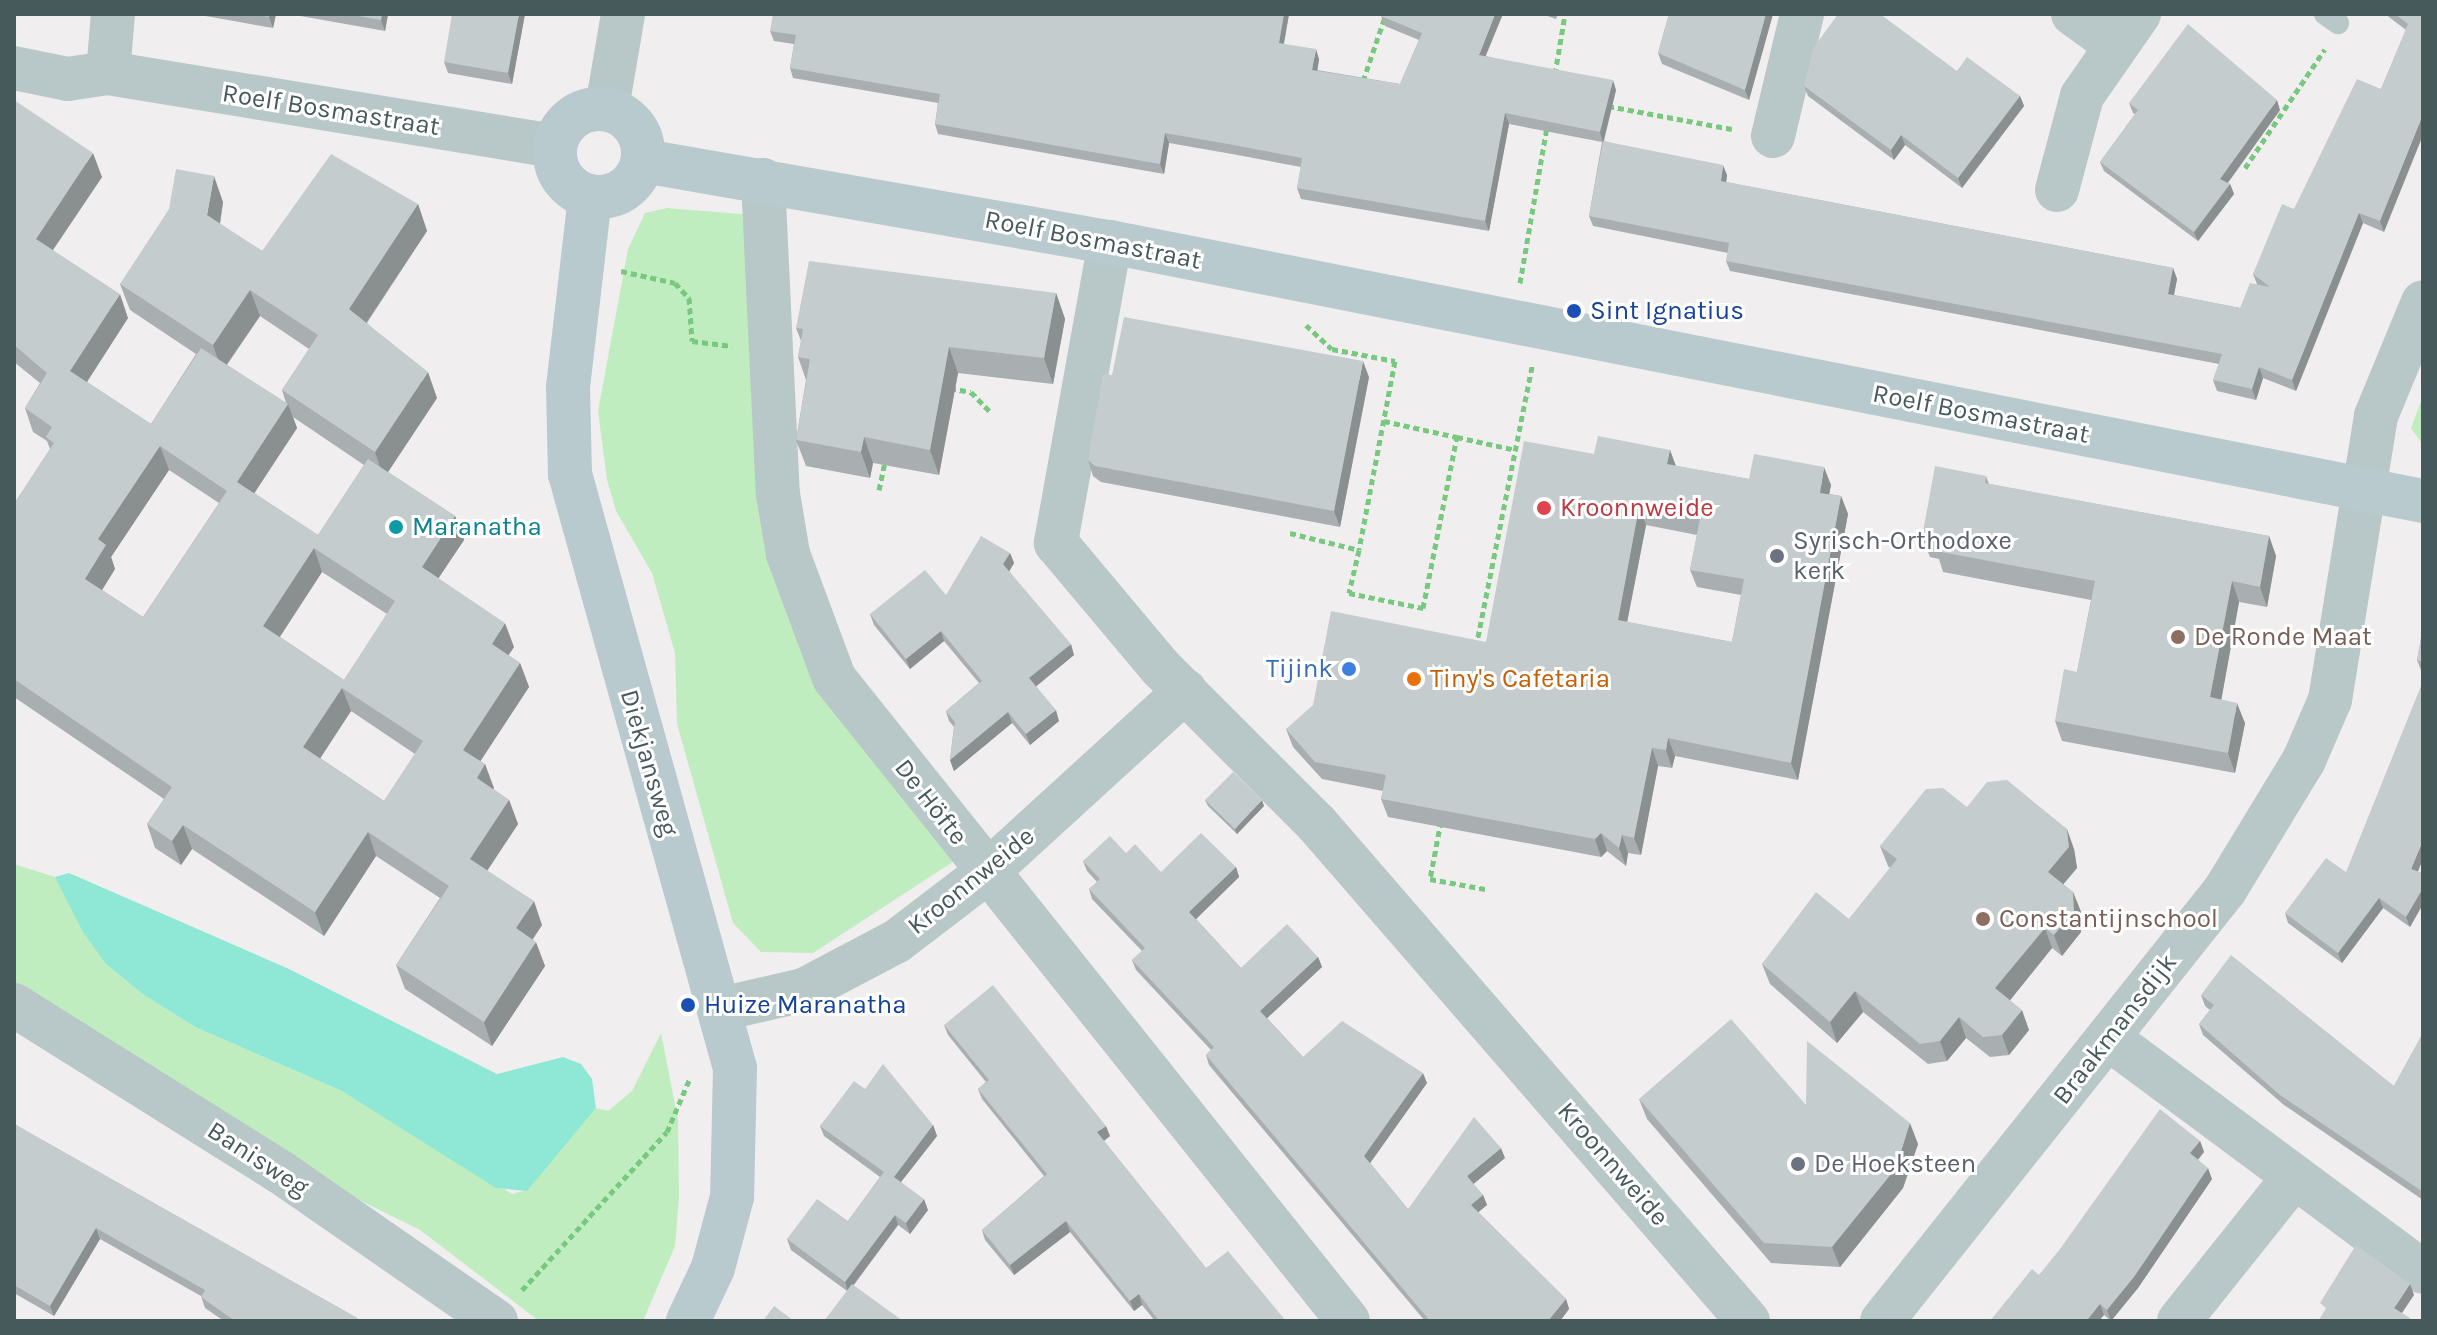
<!DOCTYPE html>
<meta charset="utf-8">
<style>
body{margin:0}
#map{position:relative;width:2437px;height:1335px;overflow:hidden;background:#f1eef0;font-family:Karla,sans-serif}
div>[style]{position:absolute}
[style*='--x']{left:calc(var(--x)*1px);top:calc(var(--y)*1px);width:calc(var(--w)*1px);rotate:calc(var(--a)*1deg)}
.green>*{inset:0;background:#c0edbf}
.water>*{inset:0;background:#8ee8d5}
.path>*{height:5px;margin-top:-2.5px;transform-origin:0;background:repeating-linear-gradient(90deg,#78c97f 0 6px,transparent 0 10px)}
.service>*{height:22px;margin:-11px;padding:0 11px;transform-origin:11px;border-radius:11px;background:#b8c7c8}
.minor>*{height:44px;margin:-22px;padding:0 22px;transform-origin:22px;border-radius:22px;background:#b8c7c8}
.tertiary>*{height:44px;margin:-22px;padding:0 22px;transform-origin:22px;border-radius:22px;background:#b8c7c8}
.secondary>*{height:44px;margin:-22px;padding:0 22px;transform-origin:22px;border-radius:22px;background:#b8cacd}
.secondary>.ring{margin:-22px;padding:0;box-sizing:content-box;background:none;border:44px solid #b8cacd;border-radius:50%}
.wall>*{inset:0;background:#a9afb1}
.shaded-wall>*{inset:0;background:#8a8f90}
.building>*{inset:0;background:#c5ccce}
.dots>*{width:22px;height:22px;translate:-50% -50%;box-sizing:border-box;border:4px solid #fff;border-radius:50%}
span{translate:-50% -50%;white-space:nowrap;text-align:center;line-height:1.15;-webkit-text-stroke:6px #fff;paint-order:stroke}
.street-label{font-size:26px;color:#475a5b}
.transit-label{font-size:26px;color:#164399}
.left{translate:0 -50%;text-align:left}
.health-label{font-size:26px;color:#be3a42}
.culture-label{font-size:26px;color:#0d838f}
.worship-label{font-size:26px;color:#5b616d}
.education-label{font-size:26px;color:#785e54}
.shop-label{font-size:26px;color:#366cbe}
.right{translate:-100% -50%;text-align:right}
.food-label{font-size:26px;color:#c56008}
.frame{position:absolute;inset:0;border:16px solid #475a5b;pointer-events:none}
</style>
<div id="map">
<div class="green">
<i style="clip-path:polygon(667px 208px,754px 215px,781px 563px,962px 856px,813px 953px,761px 952px,733px 923px,677px 724px,675px 653px,652px 573px,616px 511px,607px 480px,598px 411px,628px 249px,645px 213px)"></i>
<i style="clip-path:polygon(2423px 396px,2423px 445px,2411px 428px)"></i>
<i style="clip-path:polygon(14px 864px,55px 877px,106px 964px,144px 995px,195px 1027px,342px 1091px,512px 1194px,527px 1190px,596px 1108px,608px 1111px,632px 1091px,661px 1033px,678px 1120px,679px 1197px,675px 1246px,643px 1321px,539px 1321px,420px 1230px,333px 1187px,14px 985px)"></i>
</div>
<div class="water">
<i style="clip-path:polygon(69px 873px,289px 969px,497px 1074px,563px 1057px,581px 1064px,592px 1079px,596px 1108px,527px 1191px,496px 1188px,342px 1091px,195px 1027px,144px 995px,106px 964px,83px 932px,55px 877px)"></i>
</div>
<div class="path">
<i style="--x:1555;--y:74;--w:61;--a:-80.5"></i>
<i style="--x:1363;--y:81;--w:71;--a:-71.1"></i>
<i style="--x:1608;--y:106;--w:126;--a:10.5"></i>
<i style="--x:2245;--y:168;--w:143;--a:-56.1"></i>
<i style="--x:621;--y:271;--w:55;--a:12.5"></i>
<i style="--x:675;--y:283;--w:21;--a:47"></i>
<i style="--x:689;--y:298;--w:43;--a:86"></i>
<i style="--x:692;--y:341;--w:40;--a:7.1"></i>
<i style="--x:1520;--y:283;--w:158;--a:-80.2"></i>
<i style="--x:1306;--y:325;--w:35;--a:43"></i>
<i style="--x:1332;--y:349;--w:64;--a:10.8"></i>
<i style="--x:1395;--y:361;--w:192;--a:100.8"></i>
<i style="--x:950;--y:388;--w:21;--a:11"></i>
<i style="--x:971;--y:392;--w:29;--a:46"></i>
<i style="--x:1384;--y:421;--w:75;--a:12.4"></i>
<i style="--x:879;--y:490;--w:29;--a:-78"></i>
<i style="--x:1290;--y:533;--w:71;--a:13.8"></i>
<i style="--x:1359;--y:550;--w:44;--a:103.1"></i>
<i style="--x:1349;--y:593;--w:76;--a:11.5"></i>
<i style="--x:1423;--y:608;--w:174;--a:-78.8"></i>
<i style="--x:1457;--y:437;--w:60;--a:12.4"></i>
<i style="--x:1476;--y:647;--w:287;--a:-78.7"></i>
<i style="--x:1441;--y:821;--w:59;--a:100.7"></i>
<i style="--x:1430;--y:879;--w:56;--a:10.3"></i>
<i style="--x:522;--y:1290;--w:214;--a:-47.5"></i>
<i style="--x:667;--y:1132;--w:59;--a:-66.9"></i>
</div>
<div class="service">
<i style="--x:2325;--y:14;--w:16;--a:35"></i>
</div>
<div class="minor">
<i style="--x:2073;--y:14;--w:53;--a:35.8"></i>
<i style="--x:108;--y:73;--w:59;--a:-85.2"></i>
<i style="--x:1773;--y:136;--w:125;--a:-76.6"></i>
<i style="--x:763;--y:180;--w:314;--a:87.3"></i>
<i style="--x:778;--y:494;--w:61;--a:80.5"></i>
<i style="--x:788;--y:554;--w:132;--a:69.6"></i>
<i style="--x:834;--y:678;--w:823;--a:51.36"></i>
<i style="--x:2057;--y:190;--w:97;--a:-75.1"></i>
<i style="--x:2082;--y:96;--w:100;--a:-55.2"></i>
<i style="--x:1110;--y:242;--w:306;--a:100.2"></i>
<i style="--x:1056;--y:543;--w:163;--a:50"></i>
<i style="--x:1161;--y:668;--w:221;--a:45"></i>
<i style="--x:1317;--y:824;--w:658;--a:49.07"></i>
<i style="--x:14;--y:1005;--w:313;--a:32.1"></i>
<i style="--x:279;--y:1171;--w:264;--a:34.7"></i>
<i style="--x:721;--y:1009;--w:85;--a:-12.9"></i>
<i style="--x:804;--y:990;--w:105;--a:-27.8"></i>
<i style="--x:897;--y:941;--w:112;--a:-37.4"></i>
<i style="--x:986;--y:873;--w:270;--a:-42.4"></i>
<i style="--x:2108;--y:1038;--w:392;--a:36.6"></i>
<i style="--x:1882;--y:1321;--w:551;--a:-51.49"></i>
<i style="--x:2225;--y:890;--w:152;--a:-58.7"></i>
<i style="--x:2304;--y:760;--w:65;--a:-66.6"></i>
<i style="--x:2330;--y:700;--w:288;--a:-80.8"></i>
<i style="--x:2376;--y:416;--w:123;--a:-67.6"></i>
<i style="--x:2179;--y:1321;--w:183;--a:-51.4"></i>
</div>
<div class="tertiary">
<i style="--x:14;--y:68;--w:55;--a:11.5"></i>
<i style="--x:68;--y:79;--w:40;--a:-8.5"></i>
<i style="--x:108;--y:73;--w:452;--a:9.3"></i>
<i style="--x:607;--y:108;--w:95;--a:-80.3"></i>
</div>
<div class="secondary">
<i class="ring" style="left:555px;top:109px;width:44px;height:44px"></i>
<i style="--x:644;--y:161;--w:473;--a:9.9"></i>
<i style="--x:1110;--y:242;--w:1338;--a:11.16"></i>
<i style="--x:590;--y:197;--w:191;--a:96.6"></i>
<i style="--x:568;--y:387;--w:87;--a:88.7"></i>
<i style="--x:570;--y:474;--w:616;--a:74.48"></i>
<i style="--x:735;--y:1068;--w:129;--a:91.3"></i>
<i style="--x:732;--y:1197;--w:73;--a:105"></i>
<i style="--x:713;--y:1268;--w:59;--a:115.3"></i>
</div>
<div class="wall">
<i style="clip-path:polygon(194px 14px,276px 14px,273px 28px)"></i>
<i style="clip-path:polygon(289px 14px,388px 14px,385px 31px)"></i>
<i style="clip-path:polygon(525px 14px,512px 84px,448px 73px,444px 62px)"></i>
<i style="clip-path:polygon(1289px 14px,1284px 44px,1319px 59px,1317px 70px,1400px 84px,1419px 40px,1385px 26px,1381px 16px,1486px 56px,1616px 90px,1604px 141px,1727px 175px,1726px 182px,2173px 268px,2177px 279px,2174px 295px,2240px 308px,2257px 284px,2253px 274px,2294px 209px,2381px 89px,2406px 30px,2385px 14px,2423px 14px,2384px 232px,2363px 223px,2296px 391px,2263px 378px,2256px 400px,2217px 391px,2213px 380px,2219px 364px,1730px 271px,1726px 261px,1728px 253px,1593px 226px,1589px 216px,1602px 142px,1509px 124px,1489px 231px,1301px 199px,1297px 188px,1301px 167px,1232px 154px,1169px 143px,1164px 174px,938px 134px,935px 124px,938px 103px,793px 78px,790px 68px,794px 44px,774px 41px,770px 31px)"></i>
<i style="clip-path:polygon(1542px 14px,1558px 14px,1556px 19px)"></i>
<i style="clip-path:polygon(1669px 14px,1773px 14px,1749px 100px,1662px 64px,1658px 53px)"></i>
<i style="clip-path:polygon(1957px 71px,2020px 96px,2024px 106px,1962px 188px,1905px 145px,1894px 160px,1808px 96px,1804px 86px)"></i>
<i style="clip-path:polygon(evenodd,14px 100px,102px 177px,53px 250px,128px 318px,87px 382px,151px 424px,196px 354px,130px 310px,120px 284px,223px 202px,220px 224px,262px 251px,418px 204px,427px 231px,367px 323px,437px 398px,388px 472px,455px 516px,464px 540px,438px 578px,514px 647px,508px 655px,520px 663px,529px 687px,480px 761px,485px 764px,493px 789px,509px 800px,518px 824px,487px 871px,542px 925px,533px 939px,545px 966px,492px 1046px,405px 989px,396px 965px,440px 898px,376px 856px,324px 936px,192px 849px,181px 865px,155px 848px,147px 824px,164px 799px,14px 697px,14px 504px,50px 449px,47px 441px,33px 432px,25px 408px,40px 383px,14px 362px,14px 100px,260px 316px,309px 349px,282px 390px,286px 403px,227px 365px,260px 316px,14px 100px,293px 417px,364px 465px,318px 535px,254px 493px,297px 428px,293px 417px,14px 100px,169px 470px,219px 503px,143px 617px,102px 590px,115px 569px,111px 557px,169px 470px,14px 100px,322px 572px,387px 614px,344px 680px,280px 637px,322px 572px,14px 100px,351px 711px,415px 754px,384px 801px,320px 758px,351px 711px)"></i>
<i style="clip-path:polygon(2129px 103px,2280px 110px,2228px 183px,2230px 184px,2234px 194px,2198px 241px,2104px 171px,2100px 162px,2135px 114px,2133px 113px)"></i>
<i style="clip-path:polygon(1056px 293px,1065px 319px,1053px 384px,958px 373px,939px 475px,873px 463px,870px 478px,806px 466px,796px 440px,806px 380px,798px 357px,801px 341px,796px 328px)"></i>
<i style="clip-path:polygon(1369px 377px,1340px 527px,1101px 482px,1093px 476px,1088px 460px)"></i>
<i style="clip-path:polygon(evenodd,1670px 450px,1676px 466px,1749px 479px,1831px 485px,1829px 494px,1841px 496px,1848px 514px,1798px 780px,1675px 756px,1672px 768px,1658px 766px,1641px 855px,1628px 853px,1626px 866px,1607px 851px,1601px 857px,1388px 817px,1381px 799px,1383px 791px,1322px 779px,1293px 747px,1286px 729px,1486px 642px,1594px 454px,1670px 450px,1646px 525px,1697px 535px,1690px 570px,1697px 587px,1741px 595px,1732px 642px,1627px 622px,1646px 525px)"></i>
<i style="clip-path:polygon(1986px 476px,1989px 484px,2269px 536px,2276px 556px,2267px 607px,2239px 602px,2221px 700px,2245px 723px,2235px 773px,2062px 741px,2055px 721px,2077px 672px,2091px 600px,1943px 572px,1939px 559px,1930px 557px,1922px 537px)"></i>
<i style="clip-path:polygon(1010px 553px,1014px 563px,1009px 571px,1074px 655px,1036px 686px,1059px 721px,1030px 745px,1012px 723px,954px 771px,950px 760px,954px 727px,949px 721px,946px 711px,979px 683px,944px 641px,910px 669px,874px 625px,870px 614px,946px 595px)"></i>
<i style="clip-path:polygon(2423px 627px,2423px 671px,2421px 670px,2417px 660px)"></i>
<i style="clip-path:polygon(1205px 800px,1264px 806px,1237px 834px,1208px 806px)"></i>
<i style="clip-path:polygon(1967px 807px,2074px 849px,2077px 868px,2063px 884px,2073px 892px,2081px 912px,2081px 932px,2062px 956px,2052px 948px,2010px 1000px,2029px 1030px,2009px 1055px,1990px 1057px,1966px 1038px,1947px 1061px,1928px 1064px,1863px 1012px,1837px 1043px,1770px 984px,1762px 964px,1849px 919px,1890px 868px,1888px 866px,1880px 846px)"></i>
<i style="clip-path:polygon(1126px 853px,1161px 872px,1236px 867px,1239px 877px,1196px 919px,1241px 968px,1318px 957px,1322px 967px,1267px 1018px,1303px 1057px,1427px 1083px,1370px 1163px,1408px 1209px,1505px 1158px,1473px 1184px,1483px 1195px,1487px 1205px,1478px 1212px,1566px 1299px,1569px 1309px,1560px 1321px,1425px 1321px,1209px 1065px,1206px 1055px,1211px 1050px,1136px 970px,1132px 960px,1142px 951px,1092px 899px,1089px 889px,1097px 882px,1087px 871px,1083px 861px)"></i>
<i style="clip-path:polygon(2346px 872px,2418px 872px,2423px 873px,2423px 904px,2410px 927px,2383px 908px,2342px 963px,2288px 923px,2285px 913px)"></i>
<i style="clip-path:polygon(2201px 995px,2394px 1086px,2423px 1033px,2423px 1200px,2284px 1105px,2203px 1035px,2199px 1024px,2210px 1010px,2205px 1006px)"></i>
<i style="clip-path:polygon(944px 1025px,1110px 1136px,1104px 1141px,1206px 1268px,1286px 1321px,1155px 1321px,1142px 1305px,1134px 1311px,1070px 1232px,1014px 1275px,985px 1240px,982px 1230px,1044px 1176px,982px 1099px,978px 1089px,986px 1082px,948px 1035px)"></i>
<i style="clip-path:polygon(865px 1089px,933px 1125px,937px 1136px,901px 1182px,928px 1210px,910px 1234px,898px 1225px,854px 1285px,847px 1291px,791px 1250px,787px 1239px,848px 1221px,880px 1177px,824px 1136px,820px 1126px)"></i>
<i style="clip-path:polygon(1639px 1099px,1806px 1105px,1918px 1144px,1903px 1188px,1840px 1267px,1771px 1263px,1647px 1119px)"></i>
<i style="clip-path:polygon(14px 1124px,357px 1318px,358px 1321px,224px 1321px,205px 1308px,201px 1296px,100px 1239px,54px 1316px,14px 1293px)"></i>
<i style="clip-path:polygon(2200px 1141px,2204px 1152px,2198px 1160px,2212px 1179px,2138px 1288px,2111px 1321px,2104px 1315px,2039px 1275px)"></i>
</div>
<div class="shaded-wall">
<i style="clip-path:polygon(270px 14px,276px 14px,273px 28px,269px 17px)"></i>
<i style="clip-path:polygon(382px 14px,388px 14px,385px 31px,381px 20px)"></i>
<i style="clip-path:polygon(519px 14px,525px 14px,512px 84px,508px 73px)"></i>
<i style="clip-path:polygon(1284px 14px,1289px 14px,1282px 53px,1279px 43px)"></i>
<i style="clip-path:polygon(1495px 14px,1503px 14px,1482px 65px,1479px 55px)"></i>
<i style="clip-path:polygon(1766px 14px,1773px 14px,1749px 100px,1745px 90px)"></i>
<i style="clip-path:polygon(1316px 49px,1319px 59px,1316px 80px,1312px 70px)"></i>
<i style="clip-path:polygon(1613px 80px,1616px 90px,1603px 143px,1600px 132px)"></i>
<i style="clip-path:polygon(2020px 96px,2024px 106px,1962px 188px,1958px 178px)"></i>
<i style="clip-path:polygon(2277px 100px,2280px 110px,2223px 189px,2220px 179px)"></i>
<i style="clip-path:polygon(1505px 113px,1509px 124px,1489px 231px,1485px 221px)"></i>
<i style="clip-path:polygon(2423px 114px,2423px 135px,2384px 232px,2380px 221px)"></i>
<i style="clip-path:polygon(1165px 133px,1169px 143px,1164px 174px,1160px 164px)"></i>
<i style="clip-path:polygon(1901px 135px,1905px 145px,1894px 160px,1891px 150px)"></i>
<i style="clip-path:polygon(93px 153px,102px 177px,44px 263px,36px 239px)"></i>
<i style="clip-path:polygon(1723px 165px,1727px 175px,1725px 192px,1721px 181px)"></i>
<i style="clip-path:polygon(214px 176px,223px 202px,217px 242px,207px 215px)"></i>
<i style="clip-path:polygon(2230px 184px,2234px 194px,2198px 241px,2194px 232px)"></i>
<i style="clip-path:polygon(418px 204px,427px 231px,358px 335px,349px 309px)"></i>
<i style="clip-path:polygon(2359px 213px,2363px 223px,2296px 391px,2292px 380px)"></i>
<i style="clip-path:polygon(2173px 268px,2177px 279px,2172px 305px,2168px 294px)"></i>
<i style="clip-path:polygon(250px 290px,260px 316px,222px 371px,213px 345px)"></i>
<i style="clip-path:polygon(1056px 293px,1065px 319px,1053px 384px,1044px 358px)"></i>
<i style="clip-path:polygon(120px 294px,128px 318px,79px 394px,70px 371px)"></i>
<i style="clip-path:polygon(949px 347px,958px 373px,939px 475px,930px 450px)"></i>
<i style="clip-path:polygon(1363px 361px,1369px 377px,1340px 527px,1334px 511px)"></i>
<i style="clip-path:polygon(2259px 367px,2263px 378px,2256px 400px,2252px 389px)"></i>
<i style="clip-path:polygon(428px 372px,437px 398px,384px 478px,375px 452px)"></i>
<i style="clip-path:polygon(288px 404px,297px 428px,246px 506px,237px 482px)"></i>
<i style="clip-path:polygon(864px 437px,873px 463px,870px 478px,861px 452px)"></i>
<i style="clip-path:polygon(160px 446px,169px 470px,111px 557px,115px 569px,94px 603px,85px 579px,98px 539px)"></i>
<i style="clip-path:polygon(1670px 450px,1676px 467px,1667px 464px)"></i>
<i style="clip-path:polygon(1824px 467px,1831px 485px,1826px 510px,1820px 493px)"></i>
<i style="clip-path:polygon(1841px 496px,1848px 514px,1798px 780px,1791px 763px)"></i>
<i style="clip-path:polygon(1639px 507px,1646px 525px,1624px 638px,1618px 620px)"></i>
<i style="clip-path:polygon(455px 516px,464px 540px,430px 591px,422px 567px)"></i>
<i style="clip-path:polygon(2269px 536px,2276px 556px,2267px 607px,2260px 587px)"></i>
<i style="clip-path:polygon(314px 548px,322px 572px,271px 650px,263px 626px)"></i>
<i style="clip-path:polygon(1010px 553px,1014px 563px,1007px 575px,1003px 564px)"></i>
<i style="clip-path:polygon(2232px 581px,2239px 602px,2218px 718px,2210px 697px)"></i>
<i style="clip-path:polygon(505px 623px,514px 647px,500px 668px,492px 644px)"></i>
<i style="clip-path:polygon(941px 631px,944px 641px,910px 669px,906px 659px)"></i>
<i style="clip-path:polygon(1071px 644px,1074px 655px,1033px 689px,1029px 678px)"></i>
<i style="clip-path:polygon(520px 663px,529px 687px,472px 774px,463px 750px)"></i>
<i style="clip-path:polygon(342px 688px,351px 711px,312px 771px,303px 747px)"></i>
<i style="clip-path:polygon(2237px 703px,2245px 723px,2235px 773px,2228px 753px)"></i>
<i style="clip-path:polygon(1056px 710px,1059px 721px,1030px 745px,1026px 734px)"></i>
<i style="clip-path:polygon(1008px 712px,1012px 723px,954px 771px,950px 760px)"></i>
<i style="clip-path:polygon(1668px 738px,1675px 756px,1672px 768px,1666px 750px)"></i>
<i style="clip-path:polygon(1652px 748px,1658px 766px,1641px 855px,1634px 838px)"></i>
<i style="clip-path:polygon(485px 764px,494px 788px,485px 802px,477px 778px)"></i>
<i style="clip-path:polygon(509px 800px,518px 824px,479px 883px,470px 859px)"></i>
<i style="clip-path:polygon(1262px 800px,1264px 806px,1237px 834px,1235px 829px)"></i>
<i style="clip-path:polygon(183px 825px,192px 849px,181px 865px,172px 841px)"></i>
<i style="clip-path:polygon(2067px 829px,2074px 849px,2077px 868px,2056px 893px,2048px 872px)"></i>
<i style="clip-path:polygon(368px 832px,376px 856px,324px 936px,315px 912px)"></i>
<i style="clip-path:polygon(1601px 833px,1607px 851px,1601px 857px,1595px 839px)"></i>
<i style="clip-path:polygon(1622px 835px,1628px 853px,1626px 866px,1619px 848px)"></i>
<i style="clip-path:polygon(2423px 840px,2423px 859px,2415px 879px,2411px 869px)"></i>
<i style="clip-path:polygon(1236px 867px,1239px 877px,1193px 922px,1189px 912px)"></i>
<i style="clip-path:polygon(2423px 888px,2423px 904px,2410px 927px,2406px 917px)"></i>
<i style="clip-path:polygon(2073px 892px,2081px 912px,2081px 932px,2062px 956px,2054px 935px)"></i>
<i style="clip-path:polygon(2379px 898px,2383px 908px,2342px 963px,2338px 953px)"></i>
<i style="clip-path:polygon(534px 901px,542px 925px,524px 952px,516px 928px)"></i>
<i style="clip-path:polygon(2045px 928px,2052px 948px,2003px 1009px,1995px 988px)"></i>
<i style="clip-path:polygon(536px 942px,545px 966px,492px 1046px,484px 1022px)"></i>
<i style="clip-path:polygon(1318px 957px,1322px 967px,1264px 1021px,1260px 1011px)"></i>
<i style="clip-path:polygon(1855px 991px,1863px 1012px,1837px 1043px,1830px 1022px)"></i>
<i style="clip-path:polygon(2022px 1010px,2029px 1030px,2009px 1055px,2002px 1035px)"></i>
<i style="clip-path:polygon(1959px 1017px,1966px 1038px,1947px 1061px,1940px 1041px)"></i>
<i style="clip-path:polygon(1423px 1073px,1427px 1083px,1368px 1166px,1364px 1156px)"></i>
<i style="clip-path:polygon(1910px 1123px,1918px 1144px,1903px 1188px,1840px 1267px,1832px 1247px)"></i>
<i style="clip-path:polygon(933px 1125px,937px 1136px,897px 1187px,894px 1177px)"></i>
<i style="clip-path:polygon(1106px 1126px,1110px 1136px,1101px 1143px,1097px 1132px)"></i>
<i style="clip-path:polygon(2200px 1141px,2204px 1152px,2194px 1164px,2190px 1153px)"></i>
<i style="clip-path:polygon(1501px 1148px,1505px 1158px,1471px 1186px,1467px 1176px)"></i>
<i style="clip-path:polygon(2208px 1168px,2212px 1179px,2138px 1288px,2111px 1321px,2107px 1310px)"></i>
<i style="clip-path:polygon(1483px 1195px,1487px 1205px,1475px 1215px,1471px 1205px)"></i>
<i style="clip-path:polygon(924px 1199px,928px 1210px,910px 1234px,906px 1223px)"></i>
<i style="clip-path:polygon(895px 1215px,898px 1225px,848px 1292px,845px 1282px)"></i>
<i style="clip-path:polygon(1066px 1221px,1070px 1232px,1014px 1275px,1010px 1265px)"></i>
<i style="clip-path:polygon(96px 1228px,100px 1239px,54px 1316px,50px 1306px)"></i>
<i style="clip-path:polygon(2410px 1284px,2414px 1295px,2398px 1319px,2394px 1308px)"></i>
<i style="clip-path:polygon(1139px 1294px,1142px 1305px,1134px 1311px,1130px 1301px)"></i>
<i style="clip-path:polygon(1566px 1299px,1569px 1309px,1560px 1321px,1548px 1321px)"></i>
<i style="clip-path:polygon(2100px 1304px,2104px 1315px,2099px 1321px,2086px 1321px)"></i>
</div>
<div class="building">
<i style="clip-path:polygon(252px 14px,270px 14px,269px 17px)"></i>
<i style="clip-path:polygon(347px 14px,382px 14px,381px 20px)"></i>
<i style="clip-path:polygon(452px 14px,519px 14px,508px 73px,444px 62px)"></i>
<i style="clip-path:polygon(773px 14px,1284px 14px,1279px 43px,1316px 49px,1312px 70px,1400px 84px,1422px 33px,1381px 16px,1382px 14px,1495px 14px,1479px 55px,1613px 80px,1600px 132px,1505px 113px,1485px 221px,1297px 188px,1302px 158px,1228px 144px,1165px 133px,1160px 164px,935px 124px,940px 94px,790px 68px,796px 35px,770px 31px)"></i>
<i style="clip-path:polygon(1669px 14px,1766px 14px,1745px 90px,1658px 53px)"></i>
<i style="clip-path:polygon(1838px 14px,1880px 14px,1957px 71px,1967px 57px,2020px 96px,1958px 178px,1901px 135px,1891px 150px,1804px 86px,1814px 47px)"></i>
<i style="clip-path:polygon(2395px 14px,2423px 14px,2423px 80px,2422px 81px,2423px 82px,2423px 114px,2380px 221px,2359px 213px,2292px 380px,2259px 367px,2252px 389px,2213px 380px,2222px 354px,1726px 261px,1729px 243px,1589px 216px,1603px 141px,1723px 165px,1721px 181px,2173px 268px,2168px 294px,2240px 308px,2250px 283px,2270px 287px,2253px 274px,2282px 204px,2294px 209px,2357px 79px,2381px 89px,2408px 24px)"></i>
<i style="clip-path:polygon(2188px 24px,2277px 100px,2220px 179px,2230px 184px,2194px 232px,2100px 162px,2138px 110px,2129px 103px)"></i>
<i style="clip-path:polygon(evenodd,14px 100px,93px 153px,36px 239px,120px 294px,70px 371px,151px 424px,201px 348px,288px 404px,237px 482px,318px 535px,368px 459px,455px 516px,422px 567px,505px 623px,492px 644px,520px 663px,463px 750px,485px 764px,477px 778px,509px 800px,470px 859px,534px 901px,516px 928px,536px 942px,484px 1022px,396px 965px,449px 886px,368px 832px,315px 912px,183px 825px,172px 841px,147px 824px,172px 787px,14px 679px,14px 504px,54px 443px,46px 437px,52px 427px,25px 408px,47px 373px,14px 345px,14px 100px,160px 446px,227px 491px,143px 617px,85px 579px,106px 545px,98px 539px,160px 446px,14px 100px,314px 548px,395px 601px,344px 680px,263px 626px,314px 548px,14px 100px,342px 688px,423px 741px,384px 801px,303px 747px,342px 688px)"></i>
<i style="clip-path:polygon(331px 154px,418px 204px,349px 309px,428px 372px,375px 452px,282px 390px,318px 335px,250px 290px,213px 345px,120px 284px,169px 209px,176px 169px,214px 176px,207px 215px,262px 251px)"></i>
<i style="clip-path:polygon(809px 261px,1056px 293px,1044px 358px,949px 347px,930px 450px,864px 437px,861px 452px,796px 440px,810px 359px,798px 357px,803px 329px,796px 328px)"></i>
<i style="clip-path:polygon(1124px 317px,1363px 361px,1334px 511px,1095px 466px,1088px 460px,1103px 374px,1112px 375px)"></i>
<i style="clip-path:polygon(evenodd,1598px 436px,1670px 450px,1667px 464px,1749px 479px,1754px 454px,1824px 467px,1820px 493px,1841px 496px,1791px 763px,1668px 738px,1666px 750px,1652px 748px,1634px 838px,1622px 835px,1619px 848px,1601px 833px,1595px 839px,1381px 799px,1386px 775px,1315px 762px,1286px 729px,1313px 705px,1331px 611px,1486px 642px,1524px 441px,1594px 454px,1598px 436px,1639px 507px,1700px 519px,1690px 570px,1744px 579px,1732px 642px,1618px 620px,1639px 507px)"></i>
<i style="clip-path:polygon(1935px 466px,1986px 476px,1985px 483px,2269px 536px,2260px 587px,2232px 581px,2210px 697px,2237px 703px,2228px 753px,2055px 721px,2064px 669px,2077px 672px,2095px 581px,1936px 551px,1938px 540px,1922px 537px)"></i>
<i style="clip-path:polygon(981px 536px,1010px 553px,1003px 564px,1071px 644px,1029px 678px,1056px 710px,1026px 734px,1008px 712px,950px 760px,955px 722px,946px 711px,982px 681px,941px 631px,906px 659px,870px 614px,925px 570px,946px 595px)"></i>
<i style="clip-path:polygon(2423px 627px,2423px 662px,2417px 660px)"></i>
<i style="clip-path:polygon(2423px 681px,2423px 840px,2411px 869px,2423px 873px,2423px 888px,2406px 917px,2379px 898px,2338px 953px,2285px 913px,2326px 858px,2346px 872px)"></i>
<i style="clip-path:polygon(1233px 772px,1262px 800px,1235px 829px,1205px 800px)"></i>
<i style="clip-path:polygon(2007px 780px,2067px 829px,2069px 847px,2048px 872px,2073px 892px,2074px 911px,2054px 935px,2045px 928px,1995px 988px,2022px 1010px,2002px 1035px,1983px 1037px,1959px 1017px,1940px 1041px,1920px 1044px,1855px 991px,1830px 1022px,1762px 964px,1816px 892px,1849px 919px,1897px 859px,1880px 846px,1926px 789px,1943px 788px,1967px 807px,1987px 782px)"></i>
<i style="clip-path:polygon(1201px 833px,1236px 867px,1189px 912px,1241px 968px,1287px 924px,1318px 957px,1260px 1011px,1303px 1057px,1342px 1021px,1423px 1073px,1364px 1156px,1408px 1209px,1474px 1117px,1501px 1148px,1467px 1176px,1483px 1195px,1471px 1205px,1566px 1299px,1548px 1321px,1430px 1321px,1206px 1055px,1214px 1047px,1132px 960px,1145px 948px,1089px 889px,1100px 879px,1083px 861px,1110px 836px,1126px 853px,1135px 844px,1161px 872px)"></i>
<i style="clip-path:polygon(2231px 955px,2394px 1086px,2423px 1033px,2423px 1192px,2280px 1095px,2199px 1024px,2214px 1005px,2201px 995px)"></i>
<i style="clip-path:polygon(993px 985px,1106px 1126px,1097px 1132px,1206px 1268px,1228px 1251px,1286px 1321px,1159px 1321px,1139px 1294px,1130px 1301px,1066px 1221px,1010px 1265px,982px 1230px,1047px 1174px,978px 1089px,989px 1080px,944px 1025px)"></i>
<i style="clip-path:polygon(1731px 1019px,1806px 1105px,1807px 1041px,1910px 1123px,1896px 1168px,1832px 1247px,1764px 1243px,1639px 1099px)"></i>
<i style="clip-path:polygon(883px 1064px,933px 1125px,894px 1177px,924px 1199px,906px 1223px,895px 1215px,845px 1282px,787px 1239px,817px 1199px,848px 1221px,884px 1172px,820px 1126px,854px 1081px,865px 1089px)"></i>
<i style="clip-path:polygon(2160px 1109px,2200px 1141px,2190px 1153px,2208px 1168px,2134px 1277px,2107px 1310px,2100px 1304px,2086px 1321px,1990px 1321px,2032px 1269px,2039px 1275px,2060px 1249px)"></i>
<i style="clip-path:polygon(14px 1124px,357px 1318px,355px 1321px,235px 1321px,201px 1297px,205px 1290px,96px 1228px,50px 1306px,14px 1285px)"></i>
<i style="clip-path:polygon(2356px 1245px,2410px 1284px,2394px 1308px,2410px 1318px,2408px 1321px,2321px 1321px,2319px 1320px,2326px 1308px,2320px 1303px)"></i>
<i style="clip-path:polygon(852px 1284px,903px 1321px,824px 1321px)"></i>
<i style="clip-path:polygon(774px 1306px,794px 1321px,763px 1321px)"></i>
</div>
<div class="dots">
<i style="left:1574px;top:311px;background:#1a4fb4"></i>
<i style="left:1544px;top:508px;background:#e0444e"></i>
<i style="left:396px;top:527px;background:#0f9aa8"></i>
<i style="left:1777px;top:556px;background:#6b7280"></i>
<i style="left:2178px;top:637px;background:#8d6e63"></i>
<i style="left:1349px;top:669px;background:#3f7fe0"></i>
<i style="left:1414px;top:679px;background:#e8710a"></i>
<i style="left:1983px;top:919px;background:#8d6e63"></i>
<i style="left:688px;top:1005px;background:#1a4fb4"></i>
<i style="left:1798px;top:1164px;background:#6b7280"></i>
</div>
<div class="street-label">
<span style="left:331px;top:110px;rotate:9deg">Roelf Bosmastraat</span>
<span style="left:1093px;top:240px;rotate:11deg">Roelf Bosmastraat</span>
<span style="left:1981px;top:414px;rotate:11deg">Roelf Bosmastraat</span>
<span style="left:649px;top:763px;rotate:74deg">Diekjansweg</span>
<span style="left:931px;top:802px;rotate:52deg">De Höfte</span>
<span style="left:971px;top:881px;rotate:-39deg">Kroonnweide</span>
<span style="left:2115px;top:1029px;rotate:-52deg">Braakmansdijk</span>
<span style="left:258px;top:1159px;rotate:33deg">Banisweg</span>
<span style="left:1613px;top:1164px;rotate:49deg">Kroonnweide</span>
</div>
<div class="transit-label">
<span class="left" style="left:1590px;top:311px">Sint Ignatius</span>
<span class="left" style="left:704px;top:1005px">Huize Maranatha</span>
</div>
<div class="health-label">
<span class="left" style="left:1560px;top:508px">Kroonnweide</span>
</div>
<div class="culture-label">
<span class="left" style="left:412px;top:527px">Maranatha</span>
</div>
<div class="worship-label">
<span class="left" style="left:1793px;top:556px">Syrisch-Orthodoxe<br>kerk</span>
<span class="left" style="left:1814px;top:1164px">De Hoeksteen</span>
</div>
<div class="education-label">
<span class="left" style="left:2194px;top:637px">De Ronde Maat</span>
<span class="left" style="left:1999px;top:919px">Constantijnschool</span>
</div>
<div class="shop-label">
<span class="right" style="left:1333px;top:669px">Tijink</span>
</div>
<div class="food-label">
<span class="left" style="left:1430px;top:679px">Tiny's Cafetaria</span>
</div>
<div class="frame"></div>
</div>
